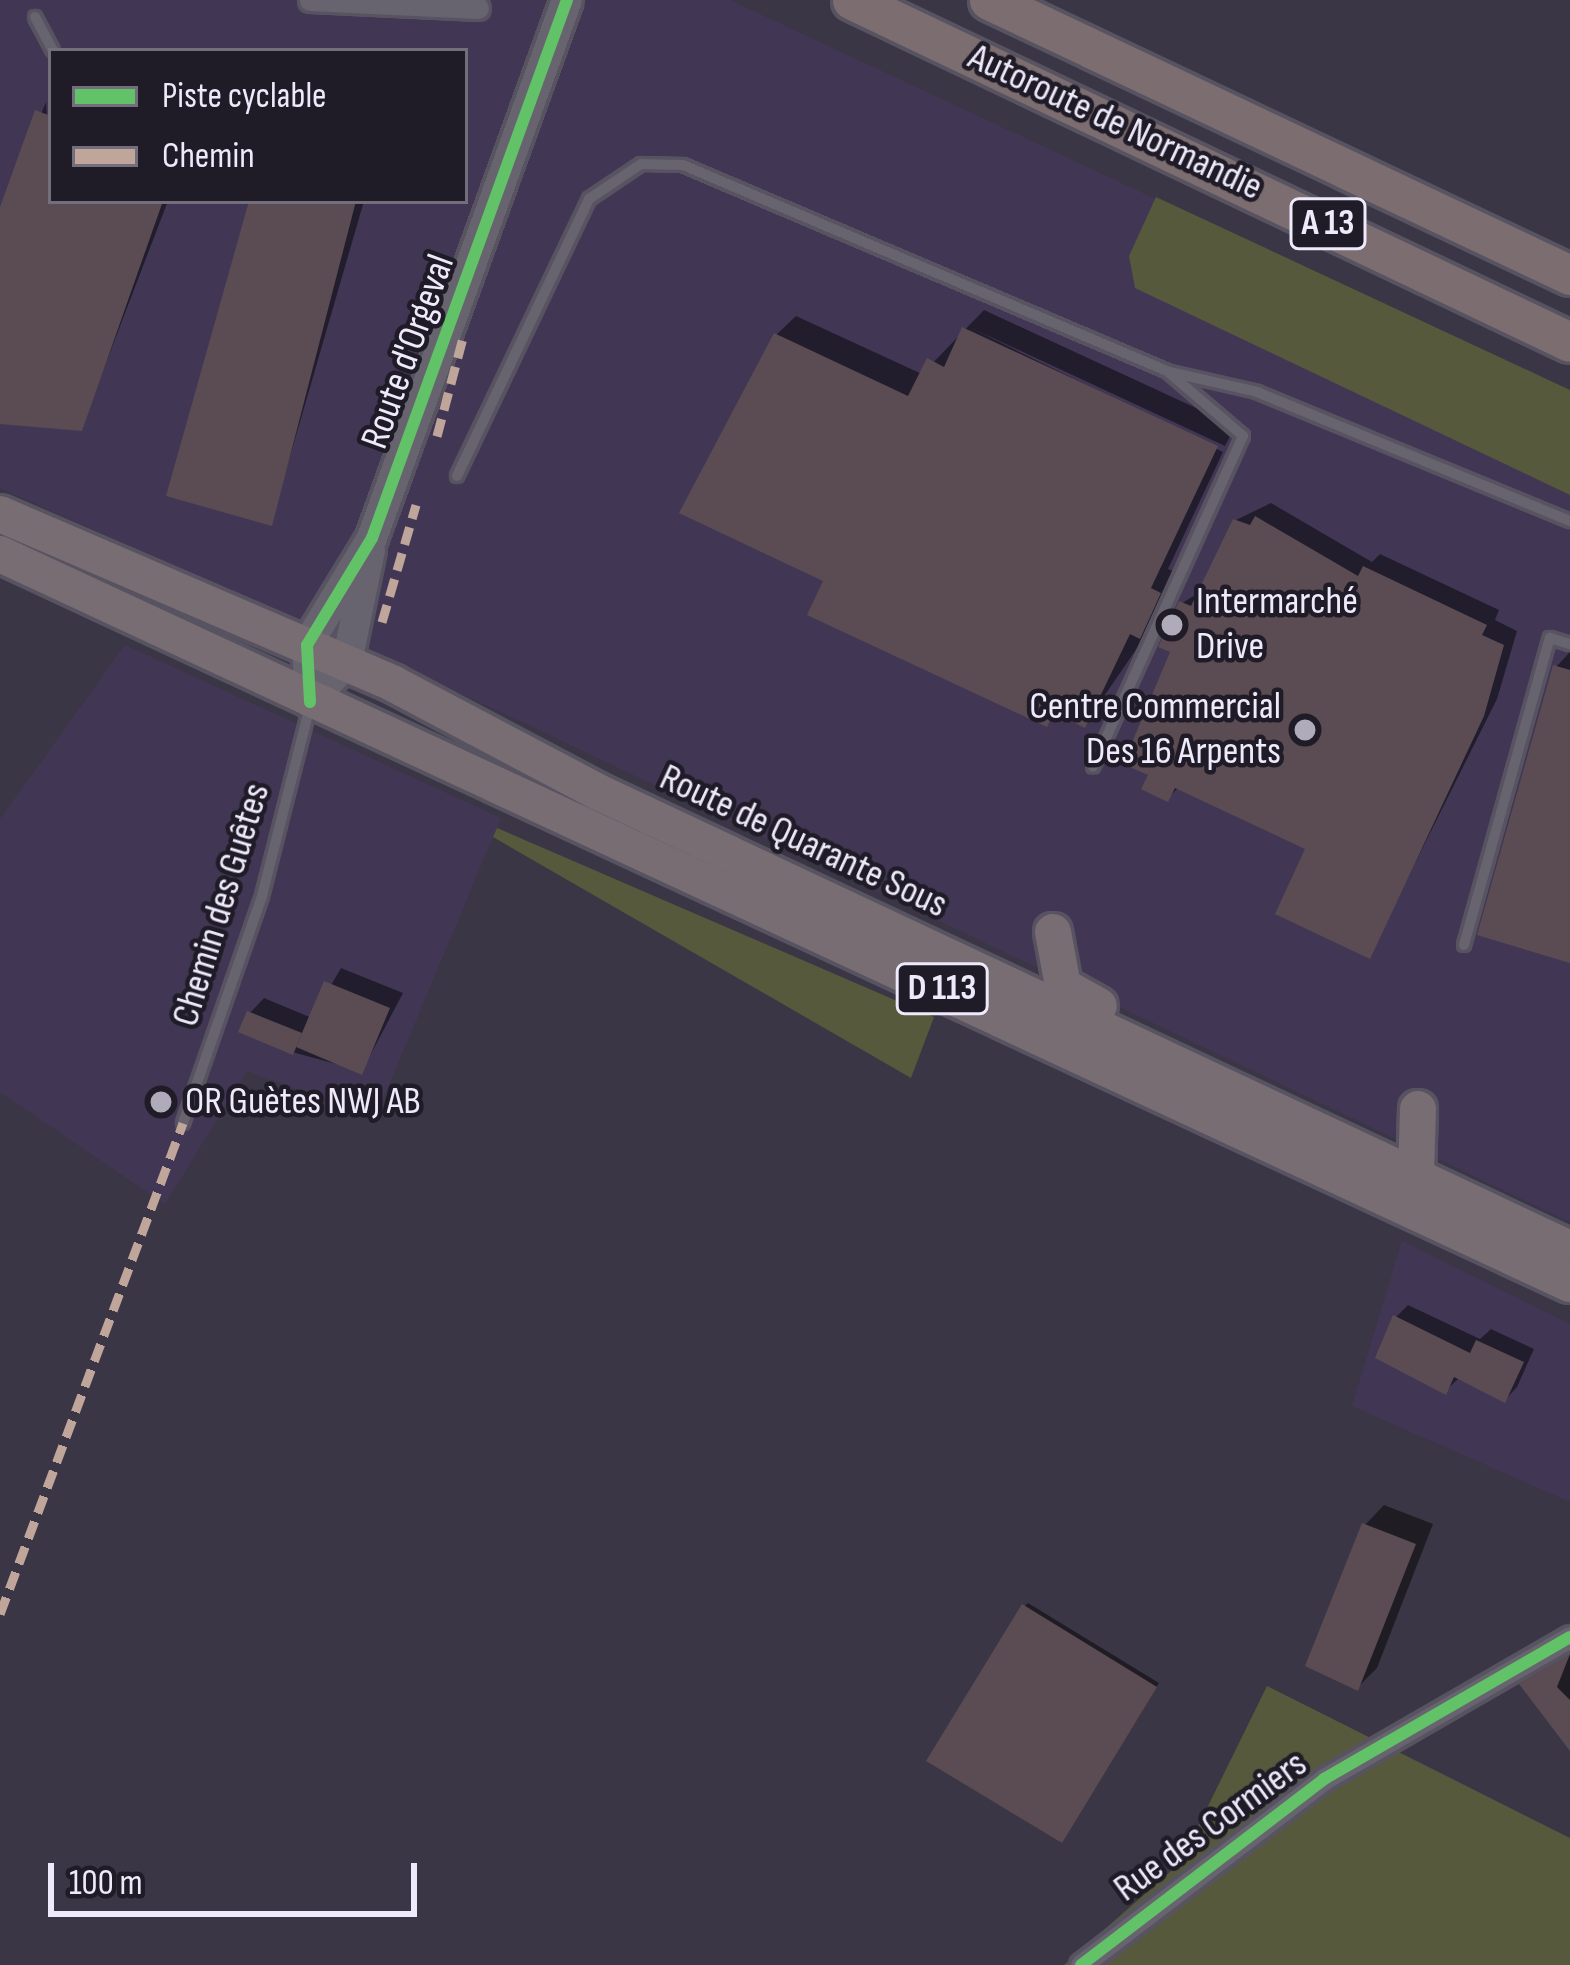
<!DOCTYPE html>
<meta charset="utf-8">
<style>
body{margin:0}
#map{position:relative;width:1570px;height:1965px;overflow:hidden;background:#3b3645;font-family:"Sofia Sans Condensed",sans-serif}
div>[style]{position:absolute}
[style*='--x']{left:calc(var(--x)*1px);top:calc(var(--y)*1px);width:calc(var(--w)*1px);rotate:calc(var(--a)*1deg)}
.built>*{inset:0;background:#413755}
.green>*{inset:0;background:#56593b}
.shadow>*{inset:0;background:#0007}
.building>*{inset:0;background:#5a4c52}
.roads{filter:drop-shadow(3px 0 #585361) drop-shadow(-3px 0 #585361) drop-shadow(0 3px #585361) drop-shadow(0 -3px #585361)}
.lane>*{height:10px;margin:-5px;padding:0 5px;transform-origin:5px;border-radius:5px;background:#67646f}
.street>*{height:21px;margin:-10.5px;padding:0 10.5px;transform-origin:10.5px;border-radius:10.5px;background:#67646f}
.secondary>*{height:30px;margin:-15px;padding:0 15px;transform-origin:15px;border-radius:15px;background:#67646f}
.primary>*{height:36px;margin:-18px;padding:0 18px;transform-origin:18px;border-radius:18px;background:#776d73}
.highway>*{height:39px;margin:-19.5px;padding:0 19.5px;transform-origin:19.5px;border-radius:19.5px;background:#7b6d70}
.quiet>*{height:9px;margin-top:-4.5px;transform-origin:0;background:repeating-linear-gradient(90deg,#c0a59a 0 18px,transparent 0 27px)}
.cycleway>*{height:12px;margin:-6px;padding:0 6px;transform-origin:6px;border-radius:6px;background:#61c268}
.dots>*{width:33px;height:33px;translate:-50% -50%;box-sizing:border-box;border:6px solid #1f1b27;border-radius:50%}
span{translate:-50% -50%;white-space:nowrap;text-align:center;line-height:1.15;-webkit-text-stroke:9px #1f1b27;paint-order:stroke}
.shield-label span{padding:3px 9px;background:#1f1b27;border:3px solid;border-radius:9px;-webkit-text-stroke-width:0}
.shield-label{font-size:36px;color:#efeafb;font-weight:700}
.street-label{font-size:39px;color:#efeafb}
.poi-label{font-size:39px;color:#efeafb}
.left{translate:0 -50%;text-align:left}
.right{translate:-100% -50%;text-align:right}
.legend{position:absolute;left:48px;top:48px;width:420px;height:156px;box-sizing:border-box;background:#1f1b27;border:3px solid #726e7c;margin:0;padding:15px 21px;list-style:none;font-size:36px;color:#efeafb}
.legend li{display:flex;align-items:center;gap:24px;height:60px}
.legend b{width:60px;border:3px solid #726e7c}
.scale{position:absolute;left:48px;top:1863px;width:369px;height:54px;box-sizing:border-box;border:6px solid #efeafb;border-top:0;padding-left:15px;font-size:36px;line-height:42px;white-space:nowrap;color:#efeafb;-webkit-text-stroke:9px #1f1b27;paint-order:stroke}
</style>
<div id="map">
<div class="built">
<i style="clip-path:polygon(evenodd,0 0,730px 0,1570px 393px,1570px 1222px,512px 717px,0 488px,0 0,51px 51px,465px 51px,465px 201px,51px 201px,51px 51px)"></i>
<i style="clip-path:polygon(125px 645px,501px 818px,375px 1118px,247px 1071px,165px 1204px,0 1092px,0 819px)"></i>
<i style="clip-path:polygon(1402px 1241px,1570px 1324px,1570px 1502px,1352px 1406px)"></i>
</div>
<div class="green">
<i style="clip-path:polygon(1156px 197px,1570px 390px,1570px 495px,1135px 288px,1129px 256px)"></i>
<i style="clip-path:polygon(497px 828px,934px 1017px,911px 1078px,493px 837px)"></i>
<i style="clip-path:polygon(1267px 1686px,1570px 1838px,1570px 1965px,1064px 1965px,1180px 1863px)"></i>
</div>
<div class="shadow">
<i style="clip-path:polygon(46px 102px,51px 201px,168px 201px,81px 428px,0 416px,0 216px)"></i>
<i style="clip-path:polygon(251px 201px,364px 201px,271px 522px)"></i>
<i style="clip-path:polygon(984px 310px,1235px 426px,1225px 446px,969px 327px,1223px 452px,1168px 569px,1178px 573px,1159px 616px,1085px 724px,1059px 712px,1047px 724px,826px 579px,776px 335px,796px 316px,922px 374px)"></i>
<i style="clip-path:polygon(1271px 503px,1372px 562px,1380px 554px,1499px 610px,1495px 620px,1517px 631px,1497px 699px,1369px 955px,1309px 847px,1179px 787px,1168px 798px,1152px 773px,1182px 603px,1202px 591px,1236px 520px)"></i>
<i style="clip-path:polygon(1570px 652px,1570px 960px,1556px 667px)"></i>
<i style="clip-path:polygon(341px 968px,403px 993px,362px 1071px,292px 1052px,250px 1013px,264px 998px,312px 1018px)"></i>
<i style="clip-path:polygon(1408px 1305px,1480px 1339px,1491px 1329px,1534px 1349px,1517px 1387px,1505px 1400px,1458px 1379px,1445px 1391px,1396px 1317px)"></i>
<i style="clip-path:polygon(1384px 1505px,1433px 1524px,1377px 1668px,1358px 1687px,1365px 1525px)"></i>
<i style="clip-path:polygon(1028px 1603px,1159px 1683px,1065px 1836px,1025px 1606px)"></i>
<i style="clip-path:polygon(1570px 1647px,1570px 1738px,1523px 1684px)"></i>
</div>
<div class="building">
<i style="clip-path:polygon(35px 110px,51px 116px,51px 201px,163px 201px,82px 431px,0 424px,0 207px)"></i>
<i style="clip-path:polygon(249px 201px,356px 201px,272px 526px,166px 496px)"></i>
<i style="clip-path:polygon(962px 327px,1218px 446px,1151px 588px,1161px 593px,1140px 639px,1130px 634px,1085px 728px,1054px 713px,1047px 727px,807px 615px,823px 581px,679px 513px,774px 333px,908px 396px,927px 358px,944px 367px)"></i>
<i style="clip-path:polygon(1255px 516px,1358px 576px,1363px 566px,1487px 625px,1482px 635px,1504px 645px,1484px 716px,1370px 959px,1275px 914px,1305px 849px,1175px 788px,1168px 802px,1155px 796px,1141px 789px,1148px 775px,1123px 764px,1170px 652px,1158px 647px,1179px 601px,1191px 606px,1233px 519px,1250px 525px)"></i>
<i style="clip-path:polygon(1553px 665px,1570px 670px,1570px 963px,1477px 935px)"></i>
<i style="clip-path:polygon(324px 981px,390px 1008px,362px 1075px,296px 1047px)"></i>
<i style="clip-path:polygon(247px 1011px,302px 1033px,293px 1055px,238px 1032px)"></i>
<i style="clip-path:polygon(1393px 1315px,1470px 1353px,1476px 1340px,1524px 1362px,1505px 1403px,1454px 1377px,1446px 1395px,1375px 1358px)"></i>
<i style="clip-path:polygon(1362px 1523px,1416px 1544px,1358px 1691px,1305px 1666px)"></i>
<i style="clip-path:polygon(1022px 1604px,1157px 1687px,1062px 1843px,926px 1761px)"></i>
<i style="clip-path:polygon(1570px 1654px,1557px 1687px,1570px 1700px,1570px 1751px,1519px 1684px)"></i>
</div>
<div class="roads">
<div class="lane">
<i style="--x:35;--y:17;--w:38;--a:62"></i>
<i style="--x:1170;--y:372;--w:89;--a:12.9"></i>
<i style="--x:1257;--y:392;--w:339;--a:22.4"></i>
<i style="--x:457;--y:476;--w:307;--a:-64.5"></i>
<i style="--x:589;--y:199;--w:63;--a:-33.9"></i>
<i style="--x:641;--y:164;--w:42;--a:1.4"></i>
<i style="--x:683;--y:165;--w:526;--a:23.06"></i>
<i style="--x:1167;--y:371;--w:100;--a:40.5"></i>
<i style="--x:1243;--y:436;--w:363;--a:114.4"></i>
<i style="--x:1464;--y:945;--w:319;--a:-74.4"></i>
<i style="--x:1550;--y:638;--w:21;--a:17"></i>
<i style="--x:183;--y:1123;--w:240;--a:-70.8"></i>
<i style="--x:262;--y:896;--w:196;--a:-75.8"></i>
</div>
<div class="street">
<i style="--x:310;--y:0;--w:168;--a:2.7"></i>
<i style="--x:1081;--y:1965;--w:306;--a:-37.4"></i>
<i style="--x:1324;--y:1779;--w:284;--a:-30"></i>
</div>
<div class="secondary">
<i style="--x:310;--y:702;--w:57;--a:-93"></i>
<i style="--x:307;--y:645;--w:125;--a:-58.7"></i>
<i style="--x:372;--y:538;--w:572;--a:-70.08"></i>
<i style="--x:310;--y:702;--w:54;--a:-47.2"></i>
<i style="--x:347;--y:662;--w:114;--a:-78.4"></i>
</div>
<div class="primary">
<i style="--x:0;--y:514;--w:429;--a:23.3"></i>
<i style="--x:394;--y:684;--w:231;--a:27.9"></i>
<i style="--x:598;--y:792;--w:1074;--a:25.18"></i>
<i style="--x:0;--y:554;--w:1731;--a:24.94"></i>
<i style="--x:1053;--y:932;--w:55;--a:79.5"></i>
<i style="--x:1063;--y:986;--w:41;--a:29.1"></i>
<i style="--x:1416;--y:1173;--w:64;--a:-88.2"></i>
</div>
<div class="highway">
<i style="--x:852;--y:0;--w:795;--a:25.47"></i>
<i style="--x:989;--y:0;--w:643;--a:25.33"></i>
</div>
</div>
<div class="quiet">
<i style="--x:437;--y:436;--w:106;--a:-75.2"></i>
<i style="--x:382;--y:622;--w:122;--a:-73.8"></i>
<i style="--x:0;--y:1614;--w:524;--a:-69.56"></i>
</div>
<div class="cycleway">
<i style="--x:310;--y:702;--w:57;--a:-93"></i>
<i style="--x:307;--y:645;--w:125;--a:-58.7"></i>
<i style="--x:372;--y:538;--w:572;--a:-70.08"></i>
<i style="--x:1081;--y:1965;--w:306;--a:-37.4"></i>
<i style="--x:1324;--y:1779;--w:284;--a:-30"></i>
</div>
<div class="dots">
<i style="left:1172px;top:625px;background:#b0abbb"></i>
<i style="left:1305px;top:730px;background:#b0abbb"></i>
<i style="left:161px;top:1102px;background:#b0abbb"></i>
</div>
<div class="shield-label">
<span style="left:1328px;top:224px">A 13</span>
<span style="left:942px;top:989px">D 113</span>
</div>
<div class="street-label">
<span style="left:1115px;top:123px;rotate:25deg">Autoroute de Normandie</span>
<span style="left:409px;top:352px;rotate:-70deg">Route d'Orgeval</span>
<span style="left:803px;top:842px;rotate:25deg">Route de Quarante Sous</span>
<span style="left:222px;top:905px;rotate:-73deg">Chemin des Guêtes</span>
<span style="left:1211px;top:1827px;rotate:-36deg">Rue des Cormiers</span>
</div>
<div class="poi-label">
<span class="left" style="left:1196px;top:625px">Intermarché<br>Drive</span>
<span class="right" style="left:1281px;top:730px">Centre Commercial<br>Des 16 Arpents</span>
<span class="left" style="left:185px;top:1102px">OR Guètes NWJ AB</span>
</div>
<ul class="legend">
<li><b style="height:15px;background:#61c268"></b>Piste cyclable</li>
<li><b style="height:15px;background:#c0a59a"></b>Chemin</li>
</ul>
<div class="scale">100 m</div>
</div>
